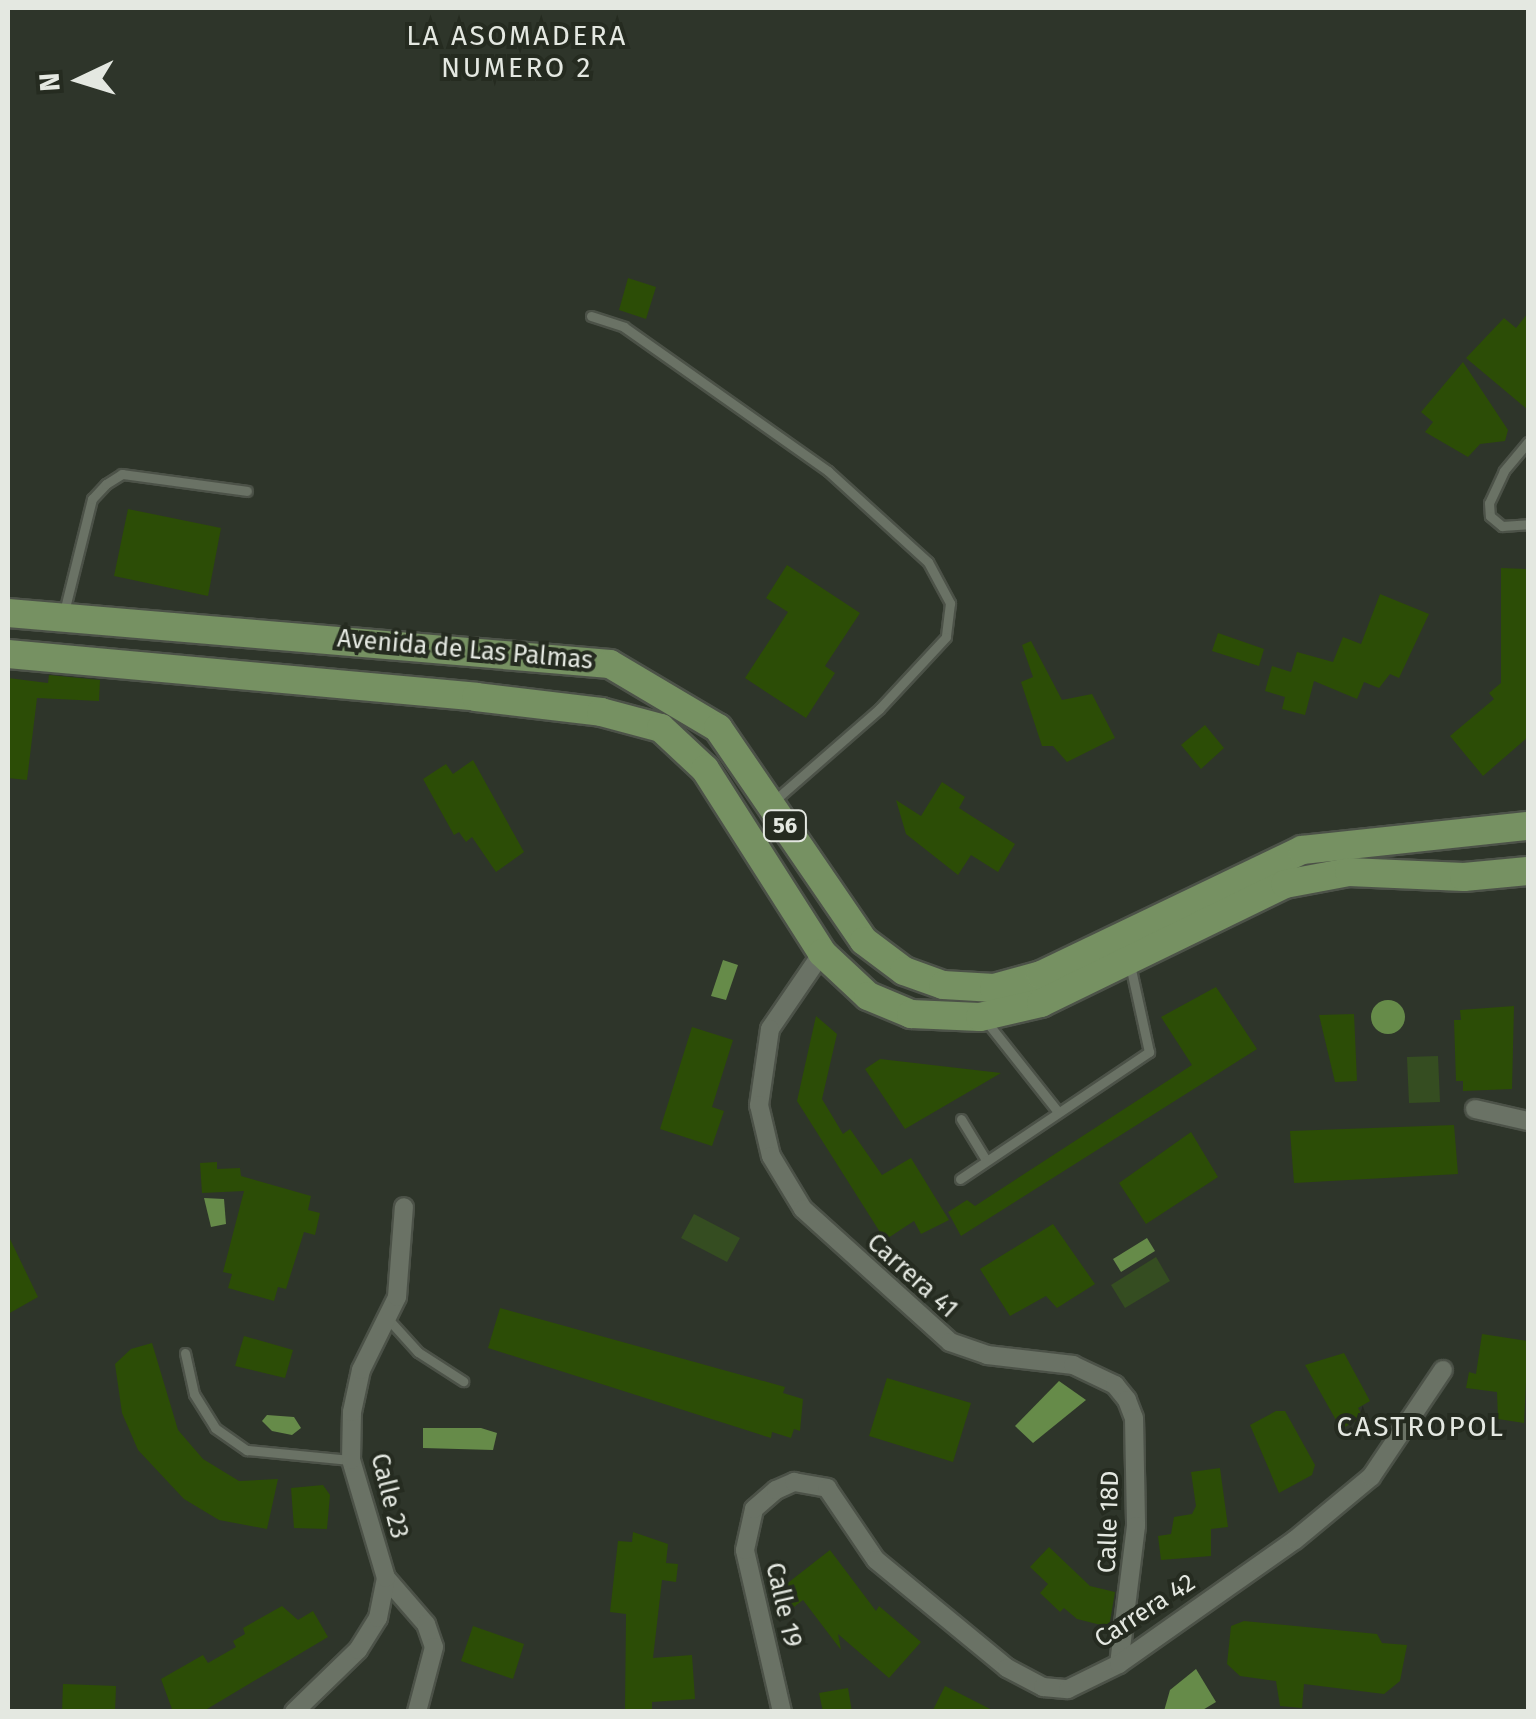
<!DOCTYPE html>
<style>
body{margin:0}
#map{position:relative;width:1536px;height:1719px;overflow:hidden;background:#2e352a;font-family:"Fira Sans",sans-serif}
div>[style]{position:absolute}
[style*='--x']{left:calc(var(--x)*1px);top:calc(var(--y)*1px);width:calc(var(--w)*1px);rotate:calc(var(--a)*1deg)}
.green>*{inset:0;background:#354d21}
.water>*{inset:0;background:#668b49}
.round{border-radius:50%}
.building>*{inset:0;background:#2c4d06}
.roads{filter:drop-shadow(2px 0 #4c5248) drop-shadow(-2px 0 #4c5248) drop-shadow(0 2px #4c5248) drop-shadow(0 -2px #4c5248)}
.service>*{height:9px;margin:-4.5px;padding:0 4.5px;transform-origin:4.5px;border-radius:4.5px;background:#6a7265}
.minor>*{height:18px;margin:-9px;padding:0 9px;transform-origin:9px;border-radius:9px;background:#6a7265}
.primary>*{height:28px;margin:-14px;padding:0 14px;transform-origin:14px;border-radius:14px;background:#769162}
span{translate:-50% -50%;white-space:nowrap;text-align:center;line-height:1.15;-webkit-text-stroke:8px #252b20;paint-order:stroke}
.shield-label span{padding:2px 8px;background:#252b20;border:2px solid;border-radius:8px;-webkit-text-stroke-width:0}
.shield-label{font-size:22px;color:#e4e8e1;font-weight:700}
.street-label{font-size:25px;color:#e4e8e1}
.neighbourhood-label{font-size:28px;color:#e4e8e1;letter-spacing:2.5px}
.frame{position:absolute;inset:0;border:10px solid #e4e8e1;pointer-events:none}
.north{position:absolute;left:30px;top:30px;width:100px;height:100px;-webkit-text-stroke:8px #252b20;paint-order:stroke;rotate:266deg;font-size:28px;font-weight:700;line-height:40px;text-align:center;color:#e4e8e1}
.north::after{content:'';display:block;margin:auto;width:35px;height:45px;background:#e4e8e1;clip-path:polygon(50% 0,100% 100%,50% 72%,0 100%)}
</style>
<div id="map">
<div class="green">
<i style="clip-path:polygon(1438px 1056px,1440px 1102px,1409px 1103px,1407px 1057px)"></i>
<i style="clip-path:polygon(694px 1214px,740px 1238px,727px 1262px,681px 1238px)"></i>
<i style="clip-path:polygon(1156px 1257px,1170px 1281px,1125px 1308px,1111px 1285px)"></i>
</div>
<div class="water">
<i style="clip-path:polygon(723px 960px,738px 965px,726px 1000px,711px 996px)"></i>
<i class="round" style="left:1371px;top:1000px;width:34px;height:34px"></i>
<i style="clip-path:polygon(204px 1198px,224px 1199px,226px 1224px,211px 1227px)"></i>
<i style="clip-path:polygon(1147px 1238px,1155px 1251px,1121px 1272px,1113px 1259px)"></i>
<i style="clip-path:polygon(1059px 1381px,1086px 1400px,1033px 1443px,1015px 1426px)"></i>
<i style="clip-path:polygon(267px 1415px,294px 1417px,301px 1428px,292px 1435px,272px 1431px,262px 1421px)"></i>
<i style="clip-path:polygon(423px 1428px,481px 1428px,497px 1433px,493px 1450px,423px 1448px)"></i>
<i style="clip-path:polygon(1196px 1669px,1216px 1702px,1201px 1711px,1164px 1711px,1170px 1690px)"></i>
</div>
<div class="building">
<i style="clip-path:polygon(628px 278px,656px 287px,646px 319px,619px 310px)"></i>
<i style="clip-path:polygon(1528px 313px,1528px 410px,1466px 358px,1504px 318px,1516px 328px)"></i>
<i style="clip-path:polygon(1463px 362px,1508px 430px,1505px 441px,1480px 444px,1468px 457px,1425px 432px,1433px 422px,1421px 412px)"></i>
<i style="clip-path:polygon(128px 509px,221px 528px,208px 596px,114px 576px)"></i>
<i style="clip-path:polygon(787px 565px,860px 613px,825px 666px,835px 673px,806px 718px,745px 678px,788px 612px,766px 598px)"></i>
<i style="clip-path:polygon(1501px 568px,1528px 569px,1528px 737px,1483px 776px,1450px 736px,1494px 699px,1489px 693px,1501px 683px)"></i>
<i style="clip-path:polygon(1380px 594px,1429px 614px,1399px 678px,1390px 674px,1379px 688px,1364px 682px,1357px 699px,1314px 681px,1305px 715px,1282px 709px,1285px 697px,1265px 691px,1272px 666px,1291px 672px,1297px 652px,1333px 662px,1343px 637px,1361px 644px)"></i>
<i style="clip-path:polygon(1218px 633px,1264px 649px,1259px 666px,1212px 651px)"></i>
<i style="clip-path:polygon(1031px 641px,1062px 700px,1092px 694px,1115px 738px,1067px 762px,1053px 746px,1042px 746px,1021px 682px,1033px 677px,1022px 645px)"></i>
<i style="clip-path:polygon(49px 675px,100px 680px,99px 701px,37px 698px,27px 780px,8px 778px,8px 678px,48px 683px)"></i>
<i style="clip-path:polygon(1205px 725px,1224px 748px,1201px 769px,1181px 745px)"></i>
<i style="clip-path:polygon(473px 760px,524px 852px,496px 872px,472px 837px,466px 842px,459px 832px,454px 835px,423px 779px,446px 764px,453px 774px)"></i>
<i style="clip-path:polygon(942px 782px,965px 797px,959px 808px,1015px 844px,998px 872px,971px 855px,958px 875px,906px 834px,896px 800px,921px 816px)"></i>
<i style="clip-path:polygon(1216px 987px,1257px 1049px,961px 1236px,948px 1212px,967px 1200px,975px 1206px,1192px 1065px,1161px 1017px)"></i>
<i style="clip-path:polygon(1514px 1006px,1512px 1089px,1463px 1091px,1463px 1081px,1456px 1081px,1454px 1020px,1461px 1020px,1460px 1010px)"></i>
<i style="clip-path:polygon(1354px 1014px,1357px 1081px,1335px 1082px,1319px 1015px)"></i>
<i style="clip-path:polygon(816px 1016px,837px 1034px,822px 1099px,843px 1134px,850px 1129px,882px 1175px,911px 1158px,949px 1220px,921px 1234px,914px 1221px,885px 1240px,797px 1101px)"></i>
<i style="clip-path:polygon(692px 1027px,733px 1040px,712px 1107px,724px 1111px,712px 1146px,660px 1129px)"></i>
<i style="clip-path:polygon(880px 1059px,1001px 1073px,905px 1129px,865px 1069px)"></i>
<i style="clip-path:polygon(1454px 1125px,1458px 1174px,1294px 1183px,1290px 1131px)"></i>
<i style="clip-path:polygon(1191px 1132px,1218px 1177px,1146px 1224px,1119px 1183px)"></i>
<i style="clip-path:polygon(217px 1162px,217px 1169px,240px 1168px,241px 1176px,311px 1196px,308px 1210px,320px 1213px,315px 1235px,304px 1232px,286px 1289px,278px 1287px,274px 1301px,228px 1288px,232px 1274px,223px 1272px,244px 1191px,202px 1193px,200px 1163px)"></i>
<i style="clip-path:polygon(1053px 1224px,1095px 1284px,1057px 1308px,1046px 1296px,1010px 1316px,980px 1269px)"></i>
<i style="clip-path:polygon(8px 1235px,38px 1297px,8px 1314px)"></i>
<i style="clip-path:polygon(500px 1308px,785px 1387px,783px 1393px,803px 1399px,800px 1431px,794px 1429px,791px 1438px,772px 1432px,771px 1438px,488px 1348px)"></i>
<i style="clip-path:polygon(1482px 1334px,1528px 1341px,1524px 1423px,1498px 1419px,1497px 1392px,1466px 1388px,1469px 1372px,1476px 1374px)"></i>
<i style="clip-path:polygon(244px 1336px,293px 1350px,285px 1378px,235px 1366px)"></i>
<i style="clip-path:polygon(152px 1343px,178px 1430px,203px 1459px,239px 1481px,278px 1479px,267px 1529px,219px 1520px,184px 1499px,138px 1450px,122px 1413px,115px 1364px,131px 1349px)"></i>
<i style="clip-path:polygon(1344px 1353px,1370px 1401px,1358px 1408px,1363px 1417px,1341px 1429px,1305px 1365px)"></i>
<i style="clip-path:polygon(887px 1378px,971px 1403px,953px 1462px,869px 1436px)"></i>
<i style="clip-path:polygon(1276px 1411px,1285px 1411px,1315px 1465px,1312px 1475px,1279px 1493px,1250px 1425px)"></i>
<i style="clip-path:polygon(1220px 1468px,1228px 1527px,1211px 1529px,1211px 1556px,1161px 1560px,1158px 1536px,1171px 1534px,1174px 1517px,1192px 1514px,1196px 1506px,1191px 1472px)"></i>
<i style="clip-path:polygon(323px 1485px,330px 1495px,327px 1529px,294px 1528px,291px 1488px)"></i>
<i style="clip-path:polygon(633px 1532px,668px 1544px,666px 1563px,678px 1564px,676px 1582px,662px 1580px,653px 1658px,692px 1655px,695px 1699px,652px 1702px,652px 1712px,625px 1712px,626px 1614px,610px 1612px,618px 1541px,632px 1542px)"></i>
<i style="clip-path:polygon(1049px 1547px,1090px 1586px,1115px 1592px,1109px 1627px,1077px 1619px,1064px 1608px,1060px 1612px,1040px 1593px,1048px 1584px,1030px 1567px)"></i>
<i style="clip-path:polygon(830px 1550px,876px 1611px,879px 1606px,921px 1642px,889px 1678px,838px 1634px,841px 1650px,803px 1600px,794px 1607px,780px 1589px)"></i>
<i style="clip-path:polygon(282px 1606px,298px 1620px,313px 1611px,328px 1637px,202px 1712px,173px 1712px,161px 1679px,203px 1655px,208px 1663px,236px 1647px,233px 1641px,245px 1634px,243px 1628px)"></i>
<i style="clip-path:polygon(1244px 1621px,1377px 1634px,1382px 1643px,1407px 1645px,1400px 1681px,1384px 1694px,1304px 1684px,1302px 1708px,1280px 1706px,1276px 1681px,1240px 1676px,1227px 1664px,1231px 1626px)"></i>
<i style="clip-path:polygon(473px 1626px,524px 1644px,513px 1679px,461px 1661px)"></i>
<i style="clip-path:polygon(63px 1684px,116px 1686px,115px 1712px,62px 1712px)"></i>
<i style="clip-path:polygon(945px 1686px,996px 1712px,932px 1712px)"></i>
<i style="clip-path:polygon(848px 1688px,852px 1712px,823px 1712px,819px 1693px)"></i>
</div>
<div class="roads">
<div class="service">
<i style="--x:591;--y:316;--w:35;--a:18"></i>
<i style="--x:624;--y:327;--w:250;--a:35.2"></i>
<i style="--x:828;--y:471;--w:135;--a:42.3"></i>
<i style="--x:928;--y:562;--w:47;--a:61.8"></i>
<i style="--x:950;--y:603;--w:34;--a:97"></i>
<i style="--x:946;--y:637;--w:98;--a:132.9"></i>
<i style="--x:879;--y:709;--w:140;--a:138.8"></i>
<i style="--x:1528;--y:442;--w:38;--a:130"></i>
<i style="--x:1504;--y:471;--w:35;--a:115"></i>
<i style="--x:1489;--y:503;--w:13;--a:86"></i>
<i style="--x:1490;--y:516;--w:16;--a:40"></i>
<i style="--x:1502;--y:526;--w:26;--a:-4"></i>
<i style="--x:63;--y:616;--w:121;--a:-76.1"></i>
<i style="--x:92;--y:499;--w:21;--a:-47"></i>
<i style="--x:106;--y:484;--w:19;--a:-32"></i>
<i style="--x:122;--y:474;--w:126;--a:7.7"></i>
<i style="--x:986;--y:1021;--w:116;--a:51.6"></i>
<i style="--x:961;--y:1119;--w:48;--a:58.6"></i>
<i style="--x:960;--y:1179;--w:228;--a:-33.9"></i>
<i style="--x:1149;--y:1052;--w:89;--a:-102.3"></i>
<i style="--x:389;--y:1320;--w:43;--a:47.8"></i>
<i style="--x:418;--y:1352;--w:54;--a:32.8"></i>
<i style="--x:185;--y:1353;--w:42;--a:77.6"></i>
<i style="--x:194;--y:1394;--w:40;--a:58"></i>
<i style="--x:215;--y:1428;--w:39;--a:35"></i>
<i style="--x:247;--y:1450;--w:104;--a:5.5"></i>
</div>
<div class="minor">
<i style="--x:822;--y:953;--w:92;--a:124.4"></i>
<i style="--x:770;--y:1029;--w:77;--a:98.2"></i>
<i style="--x:759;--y:1105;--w:52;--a:76.8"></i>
<i style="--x:771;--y:1156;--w:62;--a:58.9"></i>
<i style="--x:803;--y:1209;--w:198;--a:42.1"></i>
<i style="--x:950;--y:1342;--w:39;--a:19"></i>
<i style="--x:987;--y:1355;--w:87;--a:6.6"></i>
<i style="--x:1073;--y:1365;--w:47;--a:25.5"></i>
<i style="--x:1115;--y:1385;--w:19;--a:51"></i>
<i style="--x:1127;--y:1400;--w:19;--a:69"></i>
<i style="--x:1134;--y:1418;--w:108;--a:88.9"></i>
<i style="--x:1136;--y:1526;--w:139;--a:97"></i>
<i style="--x:1475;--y:1109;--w:54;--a:12.8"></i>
<i style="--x:386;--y:1578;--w:61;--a:49"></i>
<i style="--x:426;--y:1624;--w:24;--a:71"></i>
<i style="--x:434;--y:1647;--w:67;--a:104.7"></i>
<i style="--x:294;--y:1712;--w:89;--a:-44.1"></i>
<i style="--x:358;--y:1650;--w:38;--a:-58"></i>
<i style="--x:378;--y:1618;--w:41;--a:-78.7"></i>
<i style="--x:386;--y:1578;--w:123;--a:-106.5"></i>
<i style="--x:351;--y:1460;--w:48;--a:-88.8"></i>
<i style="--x:352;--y:1412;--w:43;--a:-77.9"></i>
<i style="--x:361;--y:1370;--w:81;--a:-63.7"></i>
<i style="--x:397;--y:1297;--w:90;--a:-85.6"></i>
<i style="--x:782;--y:1712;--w:166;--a:-102.9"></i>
<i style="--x:745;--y:1550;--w:42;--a:-77.6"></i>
<i style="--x:754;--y:1509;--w:29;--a:-41"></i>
<i style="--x:776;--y:1490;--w:20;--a:-24"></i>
<i style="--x:794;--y:1482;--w:34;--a:10"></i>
<i style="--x:827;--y:1488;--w:87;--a:55.8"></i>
<i style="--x:876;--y:1560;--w:170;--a:39.5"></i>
<i style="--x:1007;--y:1668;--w:41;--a:27.8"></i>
<i style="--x:1043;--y:1687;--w:25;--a:5"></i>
<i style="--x:1068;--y:1689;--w:57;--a:-26.1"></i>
<i style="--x:1119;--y:1664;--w:215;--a:-35.2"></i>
<i style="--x:1295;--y:1540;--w:99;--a:-39.7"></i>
<i style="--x:1371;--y:1477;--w:129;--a:-56.1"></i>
</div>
<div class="primary">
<i style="--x:8;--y:613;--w:604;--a:4.84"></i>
<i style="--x:610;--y:664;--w:126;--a:30.7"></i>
<i style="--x:718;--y:728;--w:258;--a:55.6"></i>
<i style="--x:864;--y:941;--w:50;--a:36.9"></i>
<i style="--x:904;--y:971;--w:41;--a:19.7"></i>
<i style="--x:943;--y:985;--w:51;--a:3.4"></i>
<i style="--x:994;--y:988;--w:49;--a:-15.5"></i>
<i style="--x:1041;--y:975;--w:289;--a:-25.6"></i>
<i style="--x:1302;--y:850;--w:227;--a:-6.1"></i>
<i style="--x:8;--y:654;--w:470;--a:5.2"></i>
<i style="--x:476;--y:697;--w:126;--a:6.8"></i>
<i style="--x:601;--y:712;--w:62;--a:14.9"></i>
<i style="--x:661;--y:728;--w:60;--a:43"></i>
<i style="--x:705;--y:769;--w:218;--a:57.5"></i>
<i style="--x:822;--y:953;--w:63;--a:43.1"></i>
<i style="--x:868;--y:996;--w:47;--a:22.7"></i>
<i style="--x:911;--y:1014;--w:69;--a:2.5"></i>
<i style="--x:980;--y:1017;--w:63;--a:-12.9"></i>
<i style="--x:1041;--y:1003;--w:271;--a:-26"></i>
<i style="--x:1285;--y:884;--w:65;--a:-10.6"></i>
<i style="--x:1349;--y:872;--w:115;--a:2.5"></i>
<i style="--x:1464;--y:877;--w:64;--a:-5.4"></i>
</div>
</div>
<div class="shield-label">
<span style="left:785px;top:826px">56</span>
</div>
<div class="street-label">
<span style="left:465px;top:650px;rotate:5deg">Avenida de Las Palmas</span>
<span style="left:912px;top:1276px;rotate:42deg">Carrera 41</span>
<span style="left:389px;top:1496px;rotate:76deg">Calle 23</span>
<span style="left:1109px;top:1522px;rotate:-88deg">Calle 18D</span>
<span style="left:783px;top:1605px;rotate:77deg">Calle 19</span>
<span style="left:1145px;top:1611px;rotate:-33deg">Carrera 42</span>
</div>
<div class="neighbourhood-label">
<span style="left:517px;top:52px">LA ASOMADERA<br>NUMERO 2</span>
<span style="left:1421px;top:1427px">CASTROPOL</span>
</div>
<div class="frame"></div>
<div class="north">N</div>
</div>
